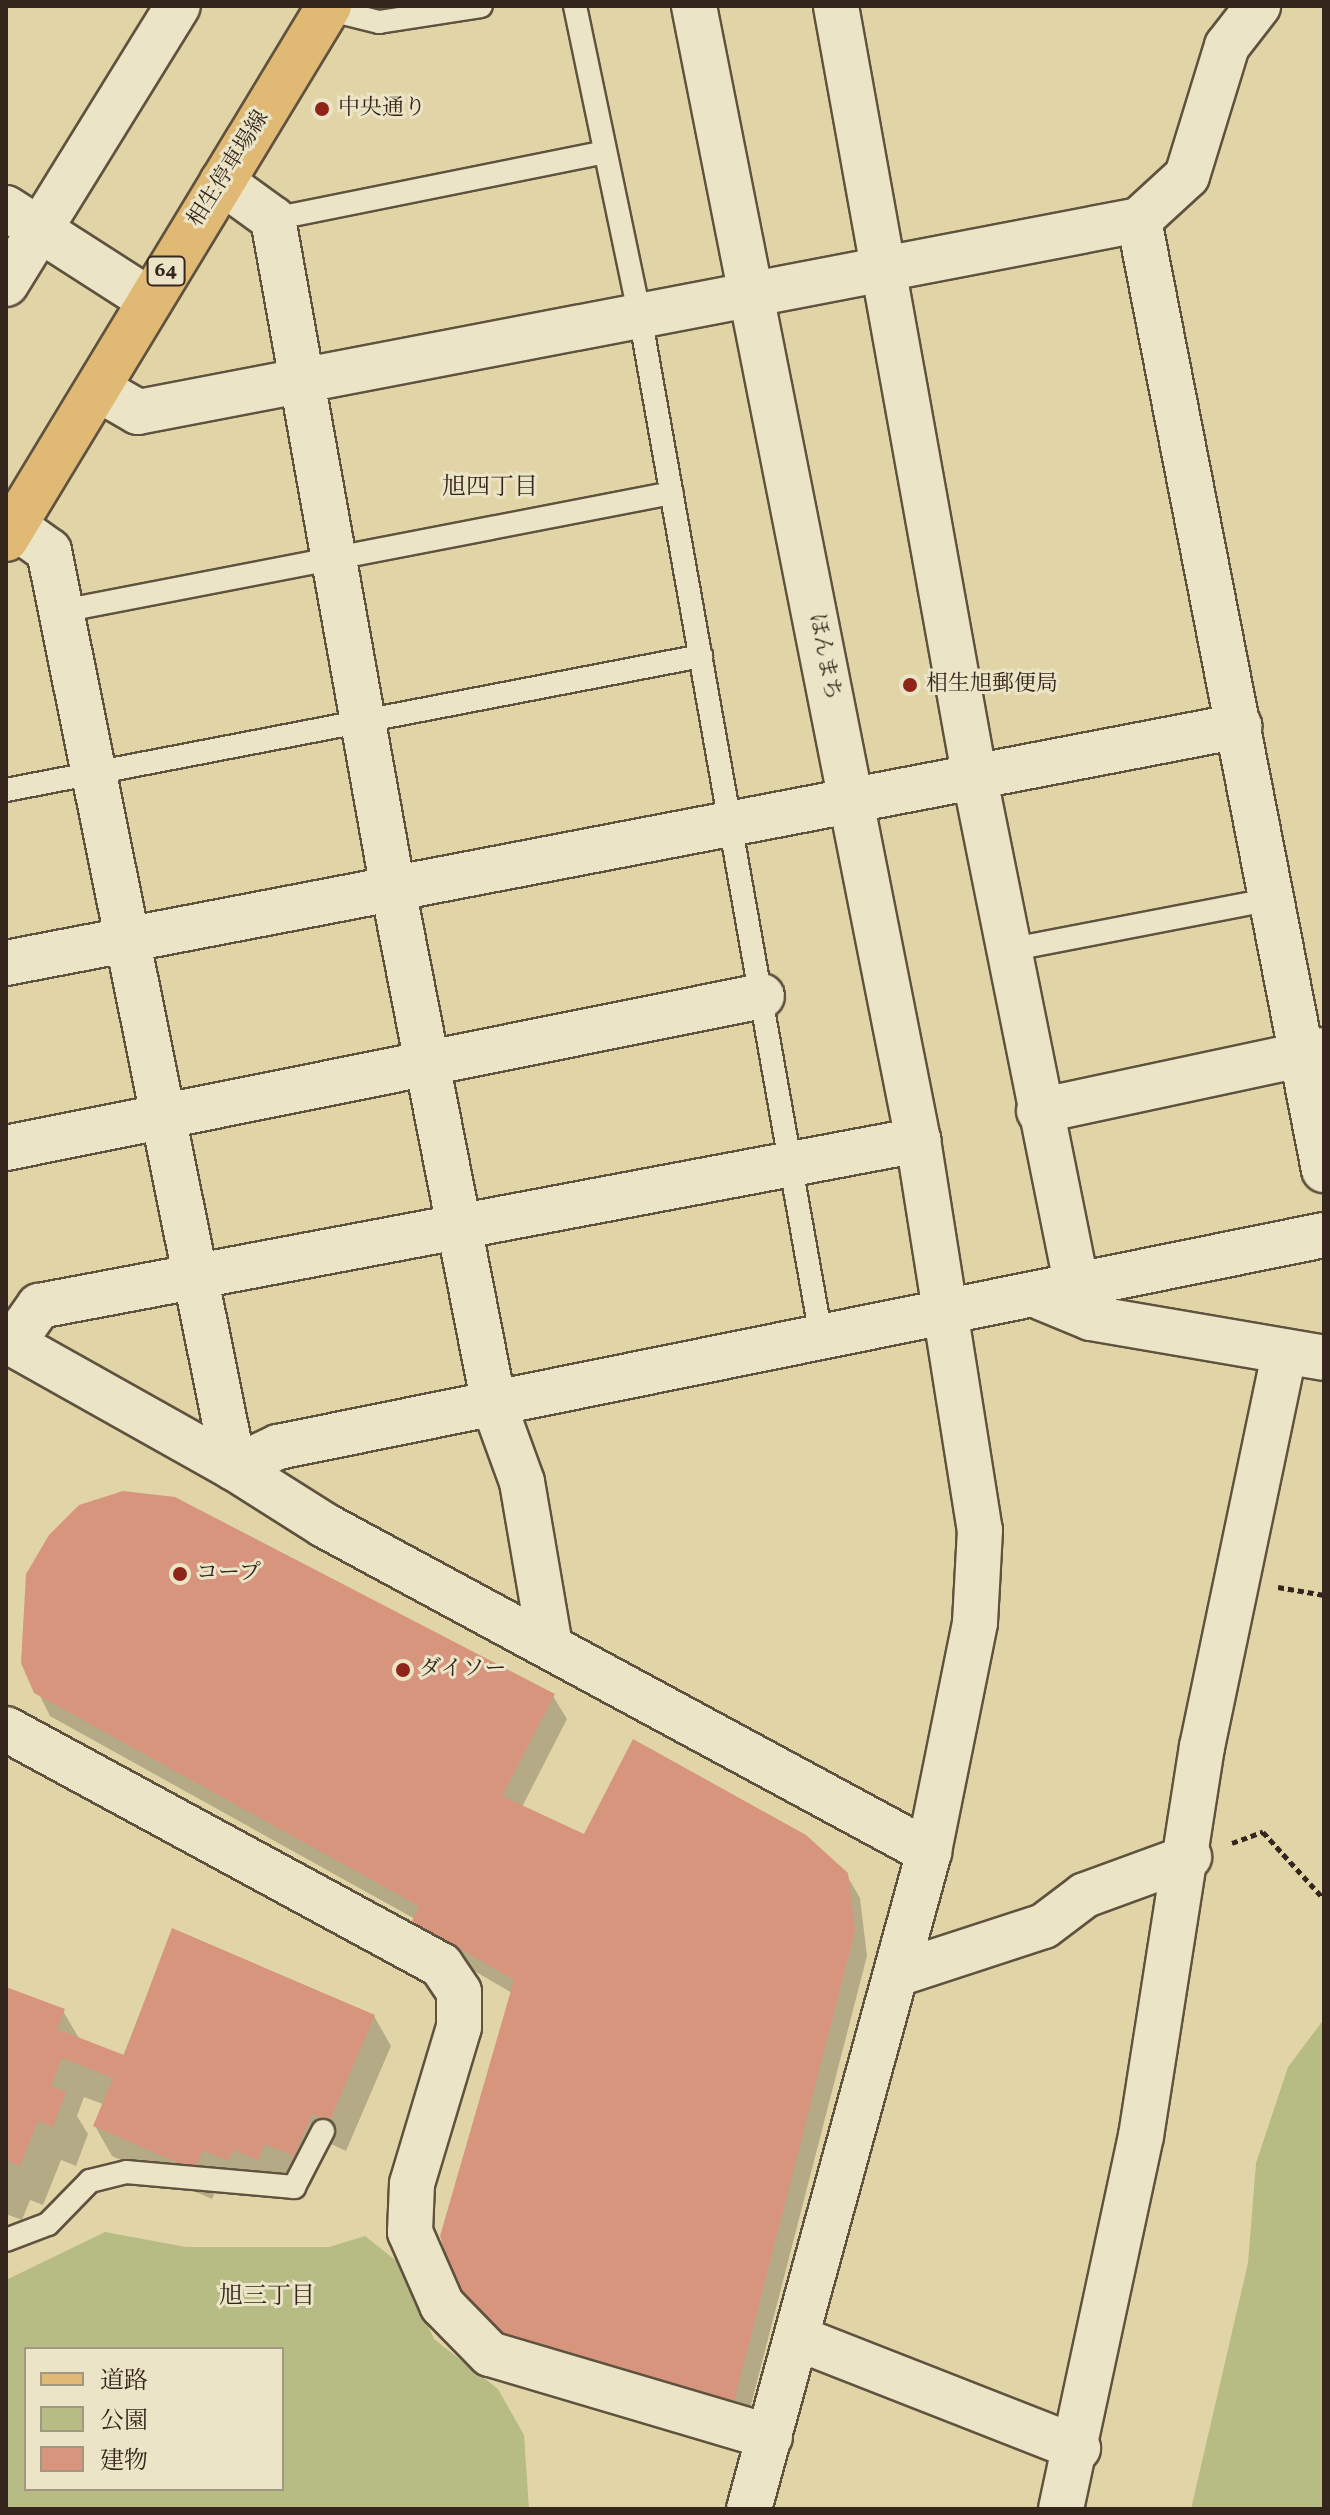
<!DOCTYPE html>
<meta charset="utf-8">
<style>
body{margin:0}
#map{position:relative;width:1330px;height:2515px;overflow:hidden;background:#e1d5a8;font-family:Vollkorn,"Noto Serif JP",serif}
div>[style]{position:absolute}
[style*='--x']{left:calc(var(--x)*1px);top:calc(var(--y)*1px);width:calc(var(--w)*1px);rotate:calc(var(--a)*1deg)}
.green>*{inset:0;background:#b7bc85}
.shadow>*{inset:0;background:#0003}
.building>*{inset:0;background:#d6957c}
.path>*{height:5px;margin-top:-2.5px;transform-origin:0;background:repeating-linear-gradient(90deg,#34261c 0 6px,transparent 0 10px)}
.roads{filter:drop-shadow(2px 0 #5f523f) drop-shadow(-2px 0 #5f523f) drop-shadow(0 2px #5f523f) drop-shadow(0 -2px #5f523f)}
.lane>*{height:22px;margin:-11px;padding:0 11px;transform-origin:11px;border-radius:11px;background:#ece4c6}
.street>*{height:44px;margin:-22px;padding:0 22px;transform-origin:22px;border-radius:22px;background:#ece4c6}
.secondary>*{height:44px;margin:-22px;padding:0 22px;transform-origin:22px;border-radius:22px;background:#ece4c6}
.primary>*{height:44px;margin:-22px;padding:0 22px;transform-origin:22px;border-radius:22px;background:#e0ba74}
.dots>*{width:22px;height:22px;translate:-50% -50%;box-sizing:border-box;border:4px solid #ece4c6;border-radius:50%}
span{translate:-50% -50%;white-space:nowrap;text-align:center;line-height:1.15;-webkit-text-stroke:6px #ece4c6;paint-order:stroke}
.shield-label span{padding:2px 6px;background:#ece4c6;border:2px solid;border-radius:6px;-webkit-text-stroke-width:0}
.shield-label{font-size:20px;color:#34261c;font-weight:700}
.poi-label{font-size:22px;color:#34261c}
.left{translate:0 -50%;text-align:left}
.street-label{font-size:22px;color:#34261c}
.neighbourhood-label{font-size:24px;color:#34261c}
.frame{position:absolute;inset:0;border:8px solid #34261c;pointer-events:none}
.legend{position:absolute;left:24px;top:2347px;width:260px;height:144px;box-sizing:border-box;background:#ece4c6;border:2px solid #a29882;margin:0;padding:10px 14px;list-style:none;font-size:24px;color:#34261c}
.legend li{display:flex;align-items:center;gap:16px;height:40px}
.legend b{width:40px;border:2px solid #a29882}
</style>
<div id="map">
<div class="green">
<i style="clip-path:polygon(1324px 2019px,1324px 2509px,1191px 2509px,1248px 2263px,1256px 2163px,1288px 2067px)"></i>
<i style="clip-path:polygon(evenodd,105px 2232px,186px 2247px,329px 2247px,365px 2236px,399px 2263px,434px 2339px,498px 2389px,524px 2435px,529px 2509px,6px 2509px,6px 2280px,105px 2232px,26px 2349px,282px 2349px,282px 2489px,26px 2489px,26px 2349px)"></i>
</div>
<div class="shadow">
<i style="clip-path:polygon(28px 1575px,553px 1696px,567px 1719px,522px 1807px,585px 1836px,846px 1874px,860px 1898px,867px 1956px,745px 2428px,512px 1993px,428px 1944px,415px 1919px,50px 1716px,23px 1662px)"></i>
<i style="clip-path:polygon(173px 1931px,374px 2016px,391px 2046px,346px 2151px,329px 2143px,311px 2185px,282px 2173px,275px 2189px,221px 2179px,212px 2199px,112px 2156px,95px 2126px,103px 2104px,84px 2097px,77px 2116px,88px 2134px,76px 2166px,61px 2160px,43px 2205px,30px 2200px,22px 2220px,6px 2214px,6px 1989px,63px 2011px,80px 2040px,123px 2056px)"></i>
</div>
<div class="building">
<i style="clip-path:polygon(123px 1491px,175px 1497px,555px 1694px,502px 1796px,584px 1834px,633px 1739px,806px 1835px,848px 1873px,855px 1931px,733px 2406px,504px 2337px,457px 2292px,440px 2236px,514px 1980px,412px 1921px,419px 1906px,34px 1693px,21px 1663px,26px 1574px,49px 1535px,79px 1505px)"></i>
<i style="clip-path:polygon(172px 1928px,375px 2015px,329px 2122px,312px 2114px,294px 2156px,265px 2144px,258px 2160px,233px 2150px,228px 2161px,203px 2150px,195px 2170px,93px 2126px,113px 2078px,62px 2058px,51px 2086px,66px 2092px,53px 2127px,38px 2121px,20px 2166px,6px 2160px,6px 1987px,65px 2009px,57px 2029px,124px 2055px)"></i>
</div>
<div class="path">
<i style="--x:1278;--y:1587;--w:47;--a:9.9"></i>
<i style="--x:1232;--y:1843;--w:33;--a:-20"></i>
<i style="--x:1263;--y:1832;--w:91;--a:47.7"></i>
</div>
<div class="roads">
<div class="lane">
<i style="--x:575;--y:6;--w:317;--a:78.2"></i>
<i style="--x:640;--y:316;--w:1036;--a:79.94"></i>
<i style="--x:327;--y:9;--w:54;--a:14"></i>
<i style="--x:379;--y:22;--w:103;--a:-8.9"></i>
<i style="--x:273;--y:219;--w:338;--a:-11.4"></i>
<i style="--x:62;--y:611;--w:621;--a:-10.95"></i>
<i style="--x:6;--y:790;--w:708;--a:-10.91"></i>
<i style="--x:1008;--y:950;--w:269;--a:-10.9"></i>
<i style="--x:6;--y:2240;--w:45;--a:-20.9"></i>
<i style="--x:48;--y:2224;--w:60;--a:-45.7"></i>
<i style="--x:90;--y:2181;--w:37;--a:-14"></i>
<i style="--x:126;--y:2172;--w:169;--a:5.1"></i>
<i style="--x:294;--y:2187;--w:63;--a:-62.6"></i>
</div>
<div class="street">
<i style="--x:694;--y:6;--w:1156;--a:78.83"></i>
<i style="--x:918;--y:1140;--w:395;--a:81"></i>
<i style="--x:980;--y:1530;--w:93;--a:93.1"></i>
<i style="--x:975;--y:1623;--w:234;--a:101.4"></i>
<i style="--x:929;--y:1852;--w:681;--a:105.32"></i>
<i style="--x:836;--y:6;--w:780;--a:79.81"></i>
<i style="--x:974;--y:774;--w:518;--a:78.65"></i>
<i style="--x:222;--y:182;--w:63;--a:36"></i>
<i style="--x:273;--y:219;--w:681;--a:79.85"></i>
<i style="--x:393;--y:889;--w:526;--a:78.93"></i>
<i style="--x:494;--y:1405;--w:82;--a:70"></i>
<i style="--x:522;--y:1482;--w:166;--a:80.3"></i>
<i style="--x:1139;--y:220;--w:968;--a:78.98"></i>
<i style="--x:6;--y:284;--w:327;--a:-58.3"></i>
<i style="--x:98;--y:389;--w:46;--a:29.9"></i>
<i style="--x:138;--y:412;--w:1019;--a:-10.86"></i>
<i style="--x:1139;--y:220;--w:65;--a:-42.5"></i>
<i style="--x:1187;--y:176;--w:136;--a:-72.9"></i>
<i style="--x:1227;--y:46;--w:51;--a:-52.2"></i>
<i style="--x:14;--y:526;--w:43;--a:35.5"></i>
<i style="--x:49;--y:551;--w:935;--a:78.59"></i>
<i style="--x:234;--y:1468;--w:107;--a:32.3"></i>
<i style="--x:324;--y:1525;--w:688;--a:28.39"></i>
<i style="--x:6;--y:963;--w:1256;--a:-10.88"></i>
<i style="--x:1039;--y:1111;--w:291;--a:-12.1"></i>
<i style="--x:6;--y:1148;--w:771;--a:-11.37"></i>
<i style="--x:1042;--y:1298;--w:53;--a:22.2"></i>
<i style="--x:1091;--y:1318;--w:236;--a:9.7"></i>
<i style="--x:12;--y:1344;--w:47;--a:-54.6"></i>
<i style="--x:39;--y:1306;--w:895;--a:-10.69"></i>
<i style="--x:234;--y:1468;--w:49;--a:-25.5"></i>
<i style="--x:278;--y:1447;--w:1067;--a:-11.46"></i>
<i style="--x:6;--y:1729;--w:495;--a:28.5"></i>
<i style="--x:441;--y:1965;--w:32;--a:56"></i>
<i style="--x:459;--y:1992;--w:35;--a:90"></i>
<i style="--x:459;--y:2027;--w:164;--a:106.7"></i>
<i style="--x:412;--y:2184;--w:48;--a:92.4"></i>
<i style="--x:410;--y:2232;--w:80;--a:66.3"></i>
<i style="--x:442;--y:2305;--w:69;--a:45.6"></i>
<i style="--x:490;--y:2354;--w:292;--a:16.5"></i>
<i style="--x:900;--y:1973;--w:151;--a:-18.1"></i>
<i style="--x:1044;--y:1926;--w:51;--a:-37.1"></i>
<i style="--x:1085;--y:1895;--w:111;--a:-20.1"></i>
<i style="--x:797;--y:2338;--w:302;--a:21.4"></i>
<i style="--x:1061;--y:2509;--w:381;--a:-77.9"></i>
<i style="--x:1141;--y:2136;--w:394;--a:-81.1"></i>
<i style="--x:1202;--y:1747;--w:402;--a:-78.2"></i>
</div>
<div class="secondary">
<i style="--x:6;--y:208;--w:169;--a:32.7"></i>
<i style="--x:6;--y:1340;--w:261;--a:29.3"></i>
</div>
<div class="primary">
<i style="--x:6;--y:539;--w:623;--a:-58.78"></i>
</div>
</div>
<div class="dots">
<i style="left:322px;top:109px;background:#8f2418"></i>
<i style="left:910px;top:685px;background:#8f2418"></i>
<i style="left:180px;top:1574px;background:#8f2418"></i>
<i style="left:403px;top:1670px;background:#8f2418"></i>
</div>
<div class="shield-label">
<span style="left:166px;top:271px">64</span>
</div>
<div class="poi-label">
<span class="left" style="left:338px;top:109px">中央通り</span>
<span class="left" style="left:926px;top:685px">相生旭郵便局</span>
<span class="left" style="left:196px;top:1574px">コープ</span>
<span class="left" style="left:419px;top:1670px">ダイソー</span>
</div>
<div class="street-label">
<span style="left:229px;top:169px;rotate:-58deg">相生停車場線</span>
<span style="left:824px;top:657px;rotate:79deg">ほんまち</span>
</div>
<div class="neighbourhood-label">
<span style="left:490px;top:489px">旭四丁目</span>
<span style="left:267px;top:2298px">旭三丁目</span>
</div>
<div class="frame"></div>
<ul class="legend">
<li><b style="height:10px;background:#e0ba74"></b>道路</li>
<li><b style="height:22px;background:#b7bc85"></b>公園</li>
<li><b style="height:22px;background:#d6957c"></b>建物</li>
</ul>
</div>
